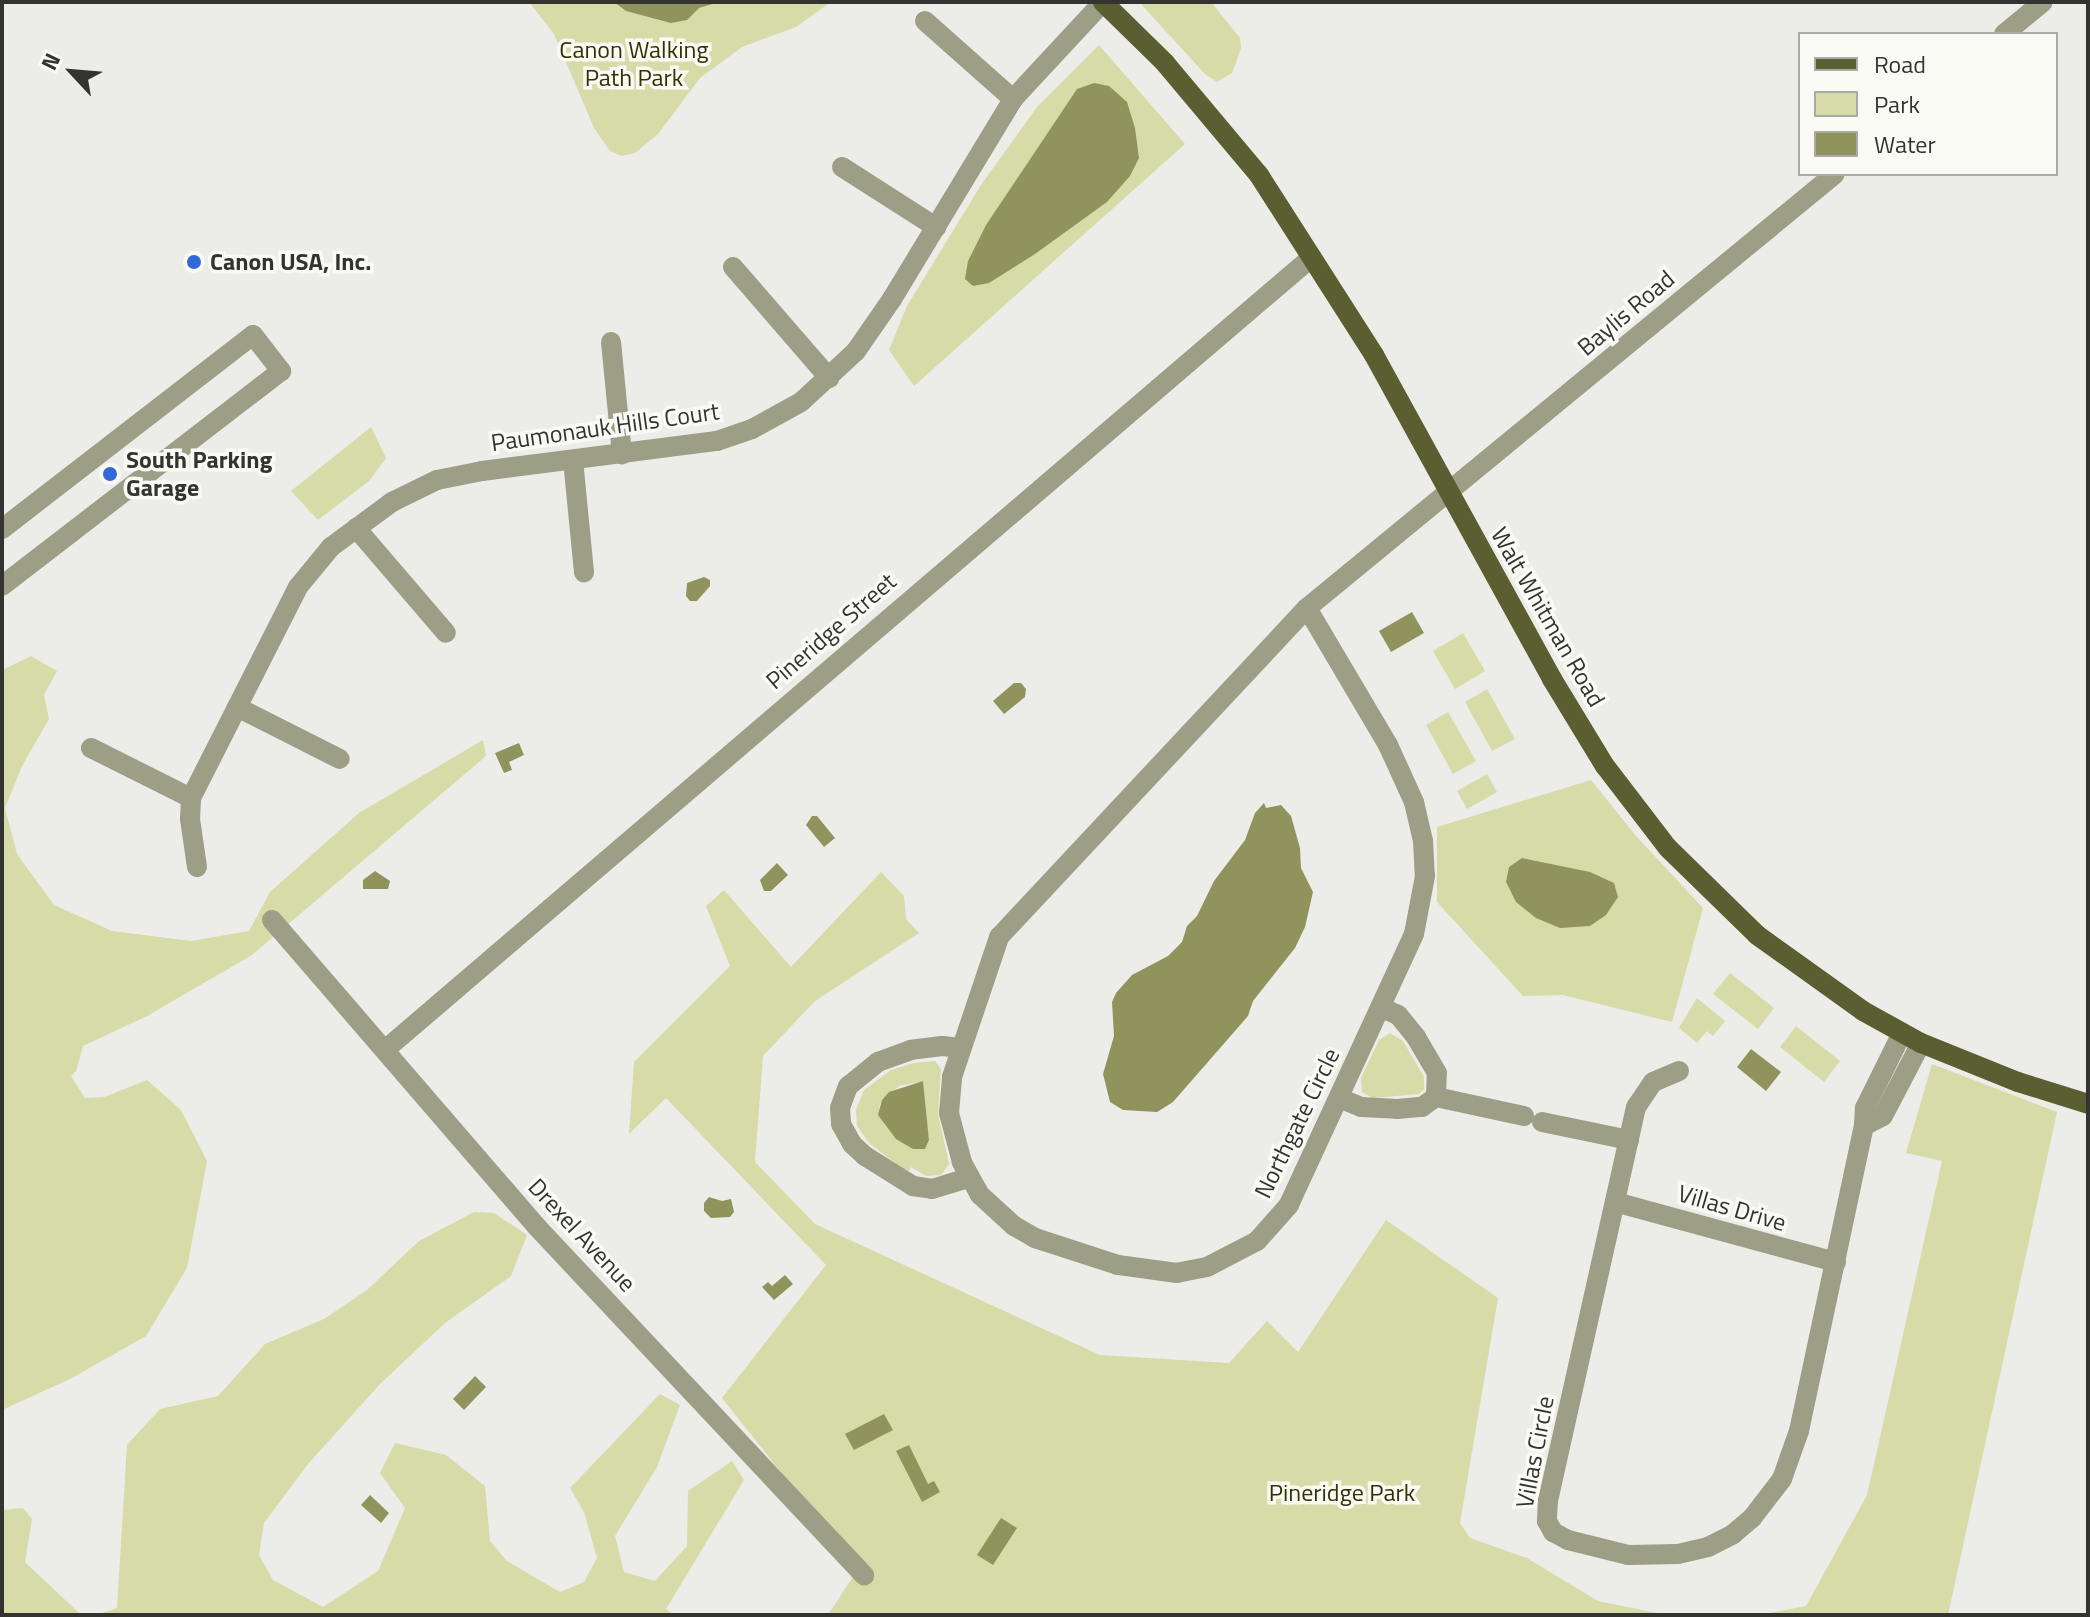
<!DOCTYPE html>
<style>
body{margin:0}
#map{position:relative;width:2090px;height:1617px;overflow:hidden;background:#ecede8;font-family:"Titillium Web",sans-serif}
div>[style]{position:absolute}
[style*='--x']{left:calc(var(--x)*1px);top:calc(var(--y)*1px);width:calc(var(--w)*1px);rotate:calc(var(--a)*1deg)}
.green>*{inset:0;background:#d6dba8}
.water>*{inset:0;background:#90945c}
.minor>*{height:20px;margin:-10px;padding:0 10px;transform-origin:10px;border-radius:10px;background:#9c9e86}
.major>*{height:20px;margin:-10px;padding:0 10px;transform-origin:10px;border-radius:10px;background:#5b5e30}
.dots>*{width:22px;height:22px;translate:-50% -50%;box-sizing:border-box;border:4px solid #fafaf5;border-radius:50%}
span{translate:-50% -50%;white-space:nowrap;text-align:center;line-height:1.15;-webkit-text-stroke:7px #fafaf5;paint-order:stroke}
.park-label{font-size:24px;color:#303203}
.poi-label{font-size:24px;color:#333331;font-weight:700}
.left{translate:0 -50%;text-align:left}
.street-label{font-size:24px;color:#333331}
.frame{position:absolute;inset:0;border:4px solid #333331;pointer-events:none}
.legend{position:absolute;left:1798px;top:32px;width:260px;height:144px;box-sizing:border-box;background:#fafaf5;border:2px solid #aaaaa7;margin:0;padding:10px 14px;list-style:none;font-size:24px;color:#333331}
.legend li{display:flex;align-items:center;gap:16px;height:40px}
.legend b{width:40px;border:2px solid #aaaaa7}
.north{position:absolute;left:32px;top:32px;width:80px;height:80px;-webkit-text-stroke:6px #fafaf5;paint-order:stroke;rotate:296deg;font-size:22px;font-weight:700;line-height:32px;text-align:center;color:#333331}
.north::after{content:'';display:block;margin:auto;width:28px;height:36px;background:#333331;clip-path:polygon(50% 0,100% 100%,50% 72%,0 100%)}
</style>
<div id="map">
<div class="green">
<i style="clip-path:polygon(529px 2px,831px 2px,796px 27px,742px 47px,700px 78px,658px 134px,635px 153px,622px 156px,610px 151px,594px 128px,554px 34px)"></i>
<i style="clip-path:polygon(1139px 2px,1211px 2px,1240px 38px,1241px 48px,1232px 73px,1217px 82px,1205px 74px)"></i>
<i style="clip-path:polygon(1099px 45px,1185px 144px,914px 386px,889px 350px,907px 306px,981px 185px,1037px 107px)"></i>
<i style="clip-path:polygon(371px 427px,386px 458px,369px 481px,318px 520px,291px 491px)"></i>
<i style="clip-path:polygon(1463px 633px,1485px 671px,1455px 689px,1433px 651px)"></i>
<i style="clip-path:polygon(31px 656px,57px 671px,44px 695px,49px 719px,22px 766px,5px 808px,17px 854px,54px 905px,112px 931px,191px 941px,249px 931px,270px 892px,359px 813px,483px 740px,486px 756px,252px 955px,147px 1016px,83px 1046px,76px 1071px,71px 1076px,85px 1098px,104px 1097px,147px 1080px,181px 1110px,207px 1161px,187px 1268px,146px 1336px,70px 1379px,2px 1410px,2px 670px)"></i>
<i style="clip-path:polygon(1487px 689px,1515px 739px,1492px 751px,1465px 702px)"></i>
<i style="clip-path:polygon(1448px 712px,1476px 761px,1453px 774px,1426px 725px)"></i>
<i style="clip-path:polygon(1487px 774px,1497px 792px,1467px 809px,1457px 791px)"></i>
<i style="clip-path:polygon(1591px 780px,1636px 836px,1703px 908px,1672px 1022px,1563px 995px,1523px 996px,1437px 902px,1437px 827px)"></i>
<i style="clip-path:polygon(881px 872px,904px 896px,906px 919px,919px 933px,815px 1001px,763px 1056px,755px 1162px,815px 1224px,1100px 1355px,1229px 1363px,1267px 1321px,1298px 1352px,1386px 1220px,1498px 1298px,1460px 1523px,1470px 1538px,1527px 1558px,1598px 1601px,1667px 1615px,828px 1615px,858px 1569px,722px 1398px,826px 1265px,666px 1098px,629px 1134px,634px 1062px,730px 966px,706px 906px,724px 890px,791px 967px)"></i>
<i style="clip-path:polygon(1730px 973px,1774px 1008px,1758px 1029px,1713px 994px)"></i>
<i style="clip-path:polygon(1697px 998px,1725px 1021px,1713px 1036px,1707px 1031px,1697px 1043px,1679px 1028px)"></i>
<i style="clip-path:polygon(1796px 1026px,1840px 1061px,1824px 1082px,1780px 1047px)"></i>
<i style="clip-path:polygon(1390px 1033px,1403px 1041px,1424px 1077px,1424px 1089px,1419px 1094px,1373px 1098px,1362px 1092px,1361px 1078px,1379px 1040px)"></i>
<i style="clip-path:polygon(evenodd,935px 1061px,941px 1069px,938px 1114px,949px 1164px,941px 1175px,926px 1176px,911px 1167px,909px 1171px,903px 1169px,869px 1143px,857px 1126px,856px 1110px,864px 1090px,891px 1070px,914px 1063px,935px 1061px,923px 1081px,929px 1140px,927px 1146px,879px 1107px,882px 1100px,899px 1086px,923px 1081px)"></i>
<i style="clip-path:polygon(1932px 1064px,2057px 1112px,1948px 1615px,1760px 1615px,1806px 1606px,1867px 1495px,1942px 1161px,1906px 1153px)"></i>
<i style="clip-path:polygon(474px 1212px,494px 1213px,527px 1235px,511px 1276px,445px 1323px,380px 1384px,308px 1464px,264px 1523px,259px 1555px,273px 1580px,323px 1607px,378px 1571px,405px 1508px,380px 1473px,395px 1443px,446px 1455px,485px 1486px,490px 1541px,507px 1561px,560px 1592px,584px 1582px,597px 1558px,584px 1512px,570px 1488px,660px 1394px,680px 1405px,657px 1467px,615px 1536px,624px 1572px,655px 1581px,687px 1546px,688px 1491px,732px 1461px,744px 1480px,666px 1609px,674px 1615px,96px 1615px,117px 1608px,127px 1445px,160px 1409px,218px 1396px,265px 1344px,324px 1319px,367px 1290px,419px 1241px)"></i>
<i style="clip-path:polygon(23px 1508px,32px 1519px,25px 1562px,79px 1613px,96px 1615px,2px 1615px,2px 1510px)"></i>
</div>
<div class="water">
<i style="clip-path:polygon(614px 2px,719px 2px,699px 8px,687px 20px,671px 23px,626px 11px)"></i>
<i style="clip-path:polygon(1094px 83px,1109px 86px,1127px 102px,1135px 128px,1139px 158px,1130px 176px,1107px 202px,1035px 254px,989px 283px,973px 286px,965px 279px,968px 261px,986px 225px,1077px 89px)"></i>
<i style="clip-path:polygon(704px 577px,710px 580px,710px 586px,697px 601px,690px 601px,686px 596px,687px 583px)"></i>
<i style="clip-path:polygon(1412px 612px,1424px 633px,1391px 652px,1379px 631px)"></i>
<i style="clip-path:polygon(1014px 683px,1021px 683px,1026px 689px,1025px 697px,1004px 714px,993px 701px)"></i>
<i style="clip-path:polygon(519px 743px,524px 755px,509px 762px,512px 770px,504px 773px,495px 753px)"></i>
<i style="clip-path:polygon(1264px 803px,1266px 808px,1281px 805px,1291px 816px,1300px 848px,1301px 868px,1313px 892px,1305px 927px,1295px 948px,1253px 1001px,1248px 1016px,1173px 1102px,1157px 1112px,1123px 1110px,1110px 1102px,1103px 1074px,1114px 1036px,1112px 1002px,1116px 993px,1132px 975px,1168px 956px,1182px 942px,1187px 926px,1197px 916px,1214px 881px,1245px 840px,1255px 813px)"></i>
<i style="clip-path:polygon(812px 816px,817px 816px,835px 838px,824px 847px,806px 825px)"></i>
<i style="clip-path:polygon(1522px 858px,1590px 872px,1614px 883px,1618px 897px,1606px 915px,1590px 926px,1560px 928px,1536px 918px,1516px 902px,1506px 882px,1509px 867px)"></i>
<i style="clip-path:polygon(777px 863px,788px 875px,771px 891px,764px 891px,760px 880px)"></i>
<i style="clip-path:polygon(375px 871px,390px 881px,388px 889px,363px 889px,363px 880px)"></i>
<i style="clip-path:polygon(1751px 1049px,1781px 1072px,1766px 1091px,1737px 1067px)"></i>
<i style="clip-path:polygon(923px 1081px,929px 1140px,925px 1149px,913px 1149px,896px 1139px,878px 1115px,882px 1100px,889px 1092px)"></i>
<i style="clip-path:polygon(709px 1197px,722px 1201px,731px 1199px,734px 1212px,730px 1217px,711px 1218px,704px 1211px,704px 1203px)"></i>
<i style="clip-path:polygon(785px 1275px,793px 1284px,774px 1300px,762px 1287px,768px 1282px,772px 1286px)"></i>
<i style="clip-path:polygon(475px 1376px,486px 1387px,464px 1410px,453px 1399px)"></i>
<i style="clip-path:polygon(884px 1414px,893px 1430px,854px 1450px,845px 1434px)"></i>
<i style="clip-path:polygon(909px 1445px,928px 1484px,934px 1481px,940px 1492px,922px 1502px,896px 1451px)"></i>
<i style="clip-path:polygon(370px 1495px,389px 1513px,381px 1523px,361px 1505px)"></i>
<i style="clip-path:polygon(1001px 1518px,1017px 1528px,993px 1565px,977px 1555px)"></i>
</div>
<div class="minor">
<i style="--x:925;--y:21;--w:118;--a:41.6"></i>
<i style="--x:2004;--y:34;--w:50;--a:-39.4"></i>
<i style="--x:842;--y:167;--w:112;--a:32.6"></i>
<i style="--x:733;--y:267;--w:147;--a:49.1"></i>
<i style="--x:611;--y:342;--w:113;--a:84.4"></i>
<i style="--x:573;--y:460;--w:113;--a:84.4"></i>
<i style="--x:356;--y:528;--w:138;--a:49.4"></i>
<i style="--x:2;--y:529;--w:317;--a:-37.7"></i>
<i style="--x:253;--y:335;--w:46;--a:52.1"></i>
<i style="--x:281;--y:371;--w:352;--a:142.4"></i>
<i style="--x:1307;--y:608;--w:159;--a:59.4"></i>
<i style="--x:1388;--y:745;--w:63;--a:65.5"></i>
<i style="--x:1414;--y:802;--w:40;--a:77"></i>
<i style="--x:1423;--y:841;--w:35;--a:87"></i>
<i style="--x:1425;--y:876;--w:59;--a:100.7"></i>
<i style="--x:1414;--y:934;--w:298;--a:114.8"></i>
<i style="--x:1289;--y:1205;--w:48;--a:131.6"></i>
<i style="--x:1257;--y:1241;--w:56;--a:152.5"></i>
<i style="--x:1207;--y:1267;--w:31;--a:169"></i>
<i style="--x:1177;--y:1273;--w:60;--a:-172.3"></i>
<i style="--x:1118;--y:1265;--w:87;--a:-162"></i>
<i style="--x:1035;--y:1238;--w:24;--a:-150"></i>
<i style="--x:1014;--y:1226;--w:46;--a:-137.6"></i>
<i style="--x:980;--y:1195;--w:38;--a:-119"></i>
<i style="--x:962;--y:1162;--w:51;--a:-104.9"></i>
<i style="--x:949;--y:1113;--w:36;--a:-85"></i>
<i style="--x:952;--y:1077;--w:148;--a:-71.4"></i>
<i style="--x:999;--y:937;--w:451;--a:-46.9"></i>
<i style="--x:1307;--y:608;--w:683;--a:-39.42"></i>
<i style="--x:237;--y:707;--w:115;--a:26.8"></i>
<i style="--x:91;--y:748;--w:112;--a:26.6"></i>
<i style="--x:197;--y:867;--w:49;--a:-98.3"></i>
<i style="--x:190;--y:819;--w:21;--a:-87"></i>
<i style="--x:191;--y:798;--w:237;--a:-63.1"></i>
<i style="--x:298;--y:587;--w:52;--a:-50.5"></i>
<i style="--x:331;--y:547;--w:76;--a:-36.4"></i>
<i style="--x:392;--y:502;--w:50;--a:-26.1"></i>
<i style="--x:437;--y:480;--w:46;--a:-11.3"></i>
<i style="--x:482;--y:471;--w:237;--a:-7.3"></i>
<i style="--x:717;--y:441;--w:37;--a:-19"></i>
<i style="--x:752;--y:429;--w:56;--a:-28.9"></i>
<i style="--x:801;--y:402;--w:75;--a:-42.8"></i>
<i style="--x:856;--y:351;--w:63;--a:-55.3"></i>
<i style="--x:892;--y:299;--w:234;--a:-58.8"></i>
<i style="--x:1013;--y:99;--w:132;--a:-47.1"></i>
<i style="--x:272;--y:920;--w:406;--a:49.2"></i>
<i style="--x:537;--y:1227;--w:478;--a:46.8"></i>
<i style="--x:961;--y:1048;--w:19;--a:-174"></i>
<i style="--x:942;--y:1046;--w:31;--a:173"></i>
<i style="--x:911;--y:1050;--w:35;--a:160"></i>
<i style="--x:878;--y:1062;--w:38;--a:141"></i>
<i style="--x:848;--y:1086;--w:23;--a:110"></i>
<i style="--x:840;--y:1108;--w:16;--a:86"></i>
<i style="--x:841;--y:1124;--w:23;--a:61"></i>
<i style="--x:852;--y:1144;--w:18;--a:43"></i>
<i style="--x:865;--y:1156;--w:57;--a:32"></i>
<i style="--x:913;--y:1186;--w:19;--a:9"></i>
<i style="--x:932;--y:1189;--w:39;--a:-17"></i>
<i style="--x:386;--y:1049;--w:1218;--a:-40.54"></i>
<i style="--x:1679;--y:1071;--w:28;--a:157"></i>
<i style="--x:1653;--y:1082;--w:30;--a:124"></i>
<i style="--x:1636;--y:1107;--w:403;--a:102.6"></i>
<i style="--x:1548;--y:1500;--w:21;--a:93"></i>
<i style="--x:1547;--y:1521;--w:13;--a:61"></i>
<i style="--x:1553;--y:1532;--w:17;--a:28"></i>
<i style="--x:1568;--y:1540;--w:62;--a:14"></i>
<i style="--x:1628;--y:1555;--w:50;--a:-1.1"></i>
<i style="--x:1678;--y:1554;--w:31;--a:-13"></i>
<i style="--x:1708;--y:1547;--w:28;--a:-27"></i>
<i style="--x:1733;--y:1534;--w:25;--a:-40"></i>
<i style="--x:1752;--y:1518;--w:49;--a:-52.4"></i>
<i style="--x:1782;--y:1479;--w:51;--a:-70.5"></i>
<i style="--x:1799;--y:1431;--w:312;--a:-78"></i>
<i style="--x:1864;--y:1126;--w:18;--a:-87"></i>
<i style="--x:1865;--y:1108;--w:84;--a:-63.7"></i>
<i style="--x:1436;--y:1097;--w:90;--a:12.2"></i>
<i style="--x:1339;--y:1098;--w:24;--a:22"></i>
<i style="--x:1361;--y:1107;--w:36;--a:3"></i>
<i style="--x:1397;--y:1109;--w:25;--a:-5"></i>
<i style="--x:1422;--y:1107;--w:17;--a:-36"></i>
<i style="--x:1436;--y:1097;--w:24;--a:-88"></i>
<i style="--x:1437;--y:1073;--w:42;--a:-120.3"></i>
<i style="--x:1416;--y:1037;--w:28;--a:-129"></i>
<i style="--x:1398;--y:1015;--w:17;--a:-156"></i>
<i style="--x:1542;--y:1122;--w:89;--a:11.7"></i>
<i style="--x:1864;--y:1126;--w:21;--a:-28"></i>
<i style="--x:1883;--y:1116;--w:82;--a:-62.5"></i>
<i style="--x:1615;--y:1202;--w:229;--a:15.2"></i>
</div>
<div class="major">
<i style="--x:1103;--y:2;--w:87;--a:44.5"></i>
<i style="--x:1165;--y:63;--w:146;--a:50"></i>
<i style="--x:1259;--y:175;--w:214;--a:57.4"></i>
<i style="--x:1374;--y:355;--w:370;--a:61.2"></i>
<i style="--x:1552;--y:679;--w:102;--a:58.7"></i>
<i style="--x:1605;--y:766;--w:103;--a:52.5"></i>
<i style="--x:1668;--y:848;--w:124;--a:44.3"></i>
<i style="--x:1757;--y:935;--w:130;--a:35.6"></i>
<i style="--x:1863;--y:1011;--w:66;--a:28.9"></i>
<i style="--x:1921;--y:1043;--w:105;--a:21.9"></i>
<i style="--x:2018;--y:1082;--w:73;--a:17.4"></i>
</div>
<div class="dots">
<i style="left:194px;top:262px;background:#3269d8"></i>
<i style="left:110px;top:474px;background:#3269d8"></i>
</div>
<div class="park-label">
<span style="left:634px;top:64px">Canon Walking<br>Path Park</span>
<span style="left:1342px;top:1493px">Pineridge Park</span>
</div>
<div class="poi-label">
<span class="left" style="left:210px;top:262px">Canon USA, Inc.</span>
<span class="left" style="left:126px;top:474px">South Parking<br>Garage</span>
</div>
<div class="street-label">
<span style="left:1626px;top:313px;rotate:-40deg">Baylis Road</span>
<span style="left:605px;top:427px;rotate:-8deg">Paumonauk Hills Court</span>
<span style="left:1548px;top:617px;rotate:60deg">Walt Whitman Road</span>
<span style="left:831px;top:631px;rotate:-41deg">Pineridge Street</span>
<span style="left:1297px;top:1123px;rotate:-64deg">Northgate Circle</span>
<span style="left:1732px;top:1208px;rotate:16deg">Villas Drive</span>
<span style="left:582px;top:1235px;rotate:47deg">Drexel Avenue</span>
<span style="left:1535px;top:1452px;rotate:-79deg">Villas Circle</span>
</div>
<div class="frame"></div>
<ul class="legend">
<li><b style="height:10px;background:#5b5e30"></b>Road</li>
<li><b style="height:22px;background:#d6dba8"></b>Park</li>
<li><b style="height:22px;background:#90945c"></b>Water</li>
</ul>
<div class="north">N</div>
</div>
